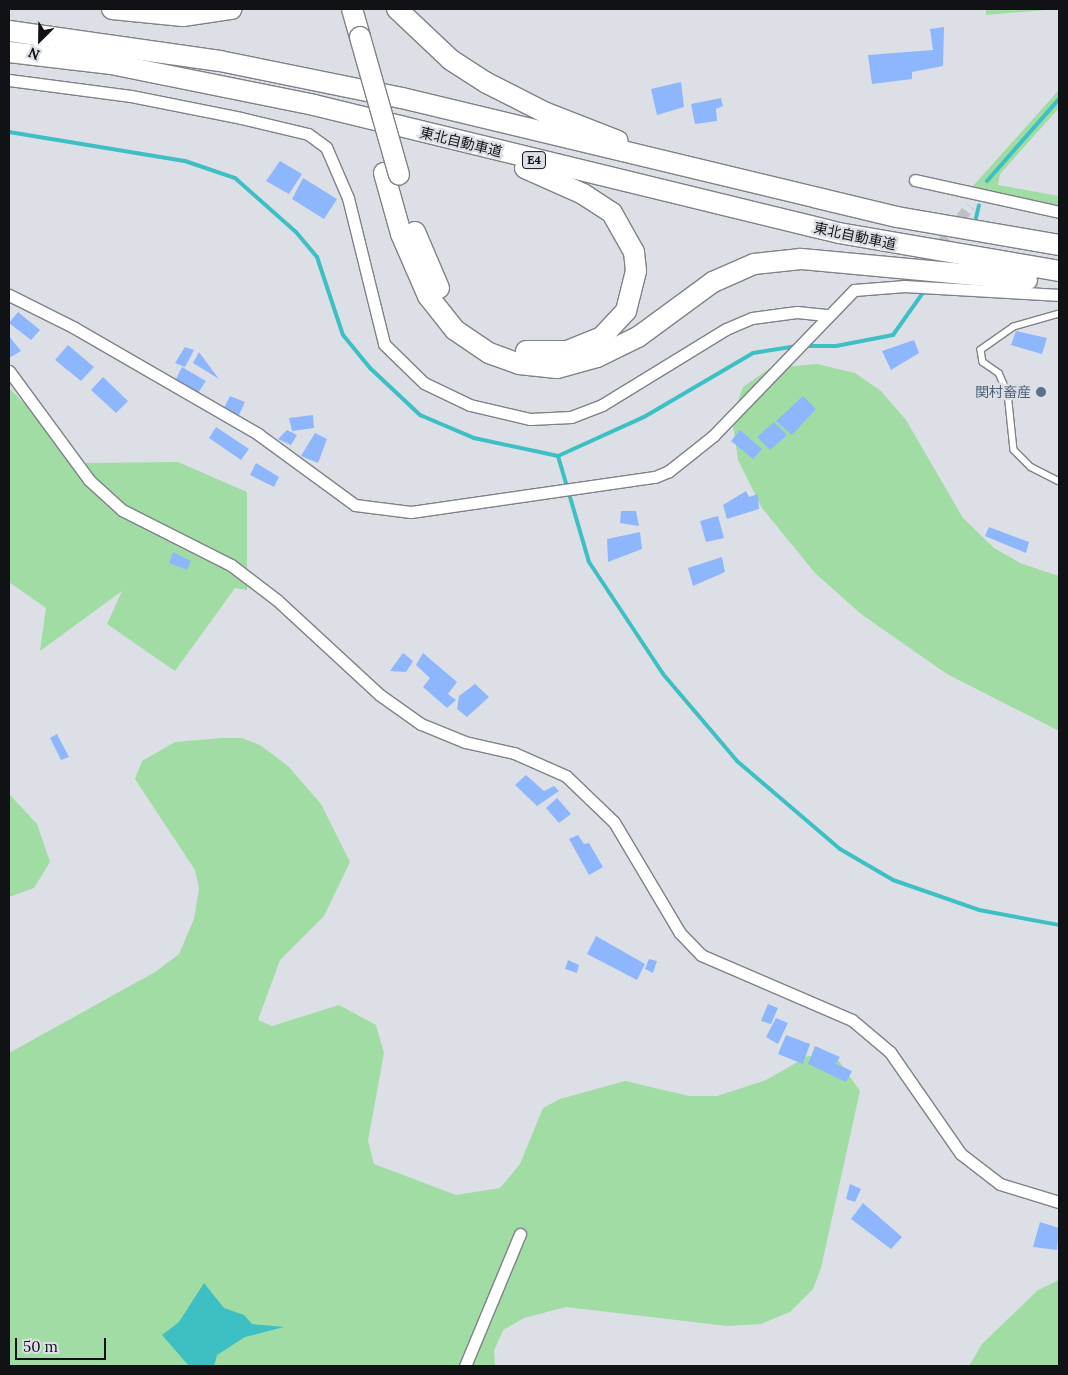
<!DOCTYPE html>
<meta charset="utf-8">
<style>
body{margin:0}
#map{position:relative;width:1068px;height:1375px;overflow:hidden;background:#dce0e6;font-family:Lora,"Noto Sans JP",serif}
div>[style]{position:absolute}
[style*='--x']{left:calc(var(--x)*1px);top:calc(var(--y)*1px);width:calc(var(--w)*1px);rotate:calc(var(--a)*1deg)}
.green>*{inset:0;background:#a0dca3}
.water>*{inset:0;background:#3dbfc3}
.stream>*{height:4px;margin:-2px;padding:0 2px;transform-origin:2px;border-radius:2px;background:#3dbfc3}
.building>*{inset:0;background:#8eb6fc}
.street-tunnel>*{height:11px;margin-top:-5.5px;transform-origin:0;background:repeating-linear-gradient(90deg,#bec1c7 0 11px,transparent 0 16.5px)}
.roads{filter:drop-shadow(1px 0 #7e8287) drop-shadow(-1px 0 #7e8287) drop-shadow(0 1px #7e8287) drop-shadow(0 -1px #7e8287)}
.lane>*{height:5.5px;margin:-2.75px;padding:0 2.75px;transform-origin:2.75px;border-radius:2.75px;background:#fff}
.street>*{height:11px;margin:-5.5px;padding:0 5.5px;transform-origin:5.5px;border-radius:5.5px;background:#fff}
.highway>*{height:20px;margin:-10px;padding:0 10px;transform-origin:10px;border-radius:10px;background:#fff}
.bridges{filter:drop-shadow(1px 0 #7e8287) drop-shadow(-1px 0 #7e8287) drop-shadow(0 1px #7e8287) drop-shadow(0 -1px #7e8287)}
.highway-bridge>*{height:20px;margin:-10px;padding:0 10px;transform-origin:10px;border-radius:10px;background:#fff}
.dots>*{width:14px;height:14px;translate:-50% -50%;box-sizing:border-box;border:2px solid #dce0e6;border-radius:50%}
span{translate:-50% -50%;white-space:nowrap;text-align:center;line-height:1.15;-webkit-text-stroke:4.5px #dce0e6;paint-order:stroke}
.shield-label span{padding:1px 4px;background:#dce0e6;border:1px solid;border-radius:4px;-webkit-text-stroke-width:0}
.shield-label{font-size:12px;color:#111215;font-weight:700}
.street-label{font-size:14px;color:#111215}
.service-label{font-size:14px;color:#4e5e75}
.right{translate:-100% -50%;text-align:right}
.frame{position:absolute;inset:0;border:10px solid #111215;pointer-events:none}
.north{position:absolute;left:15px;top:15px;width:50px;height:50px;-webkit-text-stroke:4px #dce0e6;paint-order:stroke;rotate:203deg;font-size:14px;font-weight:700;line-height:20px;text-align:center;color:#111215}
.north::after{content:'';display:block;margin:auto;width:18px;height:22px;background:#111215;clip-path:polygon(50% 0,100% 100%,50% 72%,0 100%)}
.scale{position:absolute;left:15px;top:1338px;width:91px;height:22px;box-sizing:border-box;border:2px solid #111215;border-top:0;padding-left:6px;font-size:15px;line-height:18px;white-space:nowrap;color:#111215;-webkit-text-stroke:4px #dce0e6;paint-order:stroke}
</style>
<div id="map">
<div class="green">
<i style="clip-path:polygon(986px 9px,1059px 9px,986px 15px)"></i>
<i style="clip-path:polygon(1059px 90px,1059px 108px,1000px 174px,998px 185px,1059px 196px,1059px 208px,972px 187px)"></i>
<i style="clip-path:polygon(817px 364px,855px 373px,881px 391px,906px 420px,963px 518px,994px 548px,1020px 563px,1059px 576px,1059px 731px,947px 674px,861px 614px,815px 573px,762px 508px,738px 460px,732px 418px,743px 387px,770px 368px)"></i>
<i style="clip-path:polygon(9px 388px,83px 463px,178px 462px,247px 492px,247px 590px,235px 588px,175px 671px,107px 624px,122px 591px,40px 651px,46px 608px,9px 582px)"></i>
<i style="clip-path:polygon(222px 738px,242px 738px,260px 745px,288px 766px,321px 804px,350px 862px,324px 916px,280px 960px,258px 1020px,272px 1026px,339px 1005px,376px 1025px,384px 1053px,368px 1141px,374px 1164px,456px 1195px,500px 1188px,520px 1164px,543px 1108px,560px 1099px,625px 1081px,689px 1096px,717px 1096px,766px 1080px,808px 1056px,839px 1061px,860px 1091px,821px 1268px,813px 1289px,790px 1312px,761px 1324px,727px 1326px,566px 1307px,524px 1318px,503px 1330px,494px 1351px,495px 1366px,9px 1366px,9px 1053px,155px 972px,179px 954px,194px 919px,199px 888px,195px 870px,135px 779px,142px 761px,175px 742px)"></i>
<i style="clip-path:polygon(9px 794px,37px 824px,50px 862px,34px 888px,9px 897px)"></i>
<i style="clip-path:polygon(1059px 1280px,1059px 1366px,969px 1366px,982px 1344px,1038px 1290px)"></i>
</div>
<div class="water">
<i style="clip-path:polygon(204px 1283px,224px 1308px,244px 1315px,252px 1324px,284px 1327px,245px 1337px,217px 1355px,214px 1366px,189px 1366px,162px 1335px,179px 1322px)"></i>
</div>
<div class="stream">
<i style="--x:9;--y:132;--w:178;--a:9.4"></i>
<i style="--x:185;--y:161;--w:53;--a:18.8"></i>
<i style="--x:235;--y:178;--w:81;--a:41.5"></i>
<i style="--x:296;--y:232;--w:33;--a:50"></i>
<i style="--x:317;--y:257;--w:82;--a:71.6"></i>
<i style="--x:343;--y:335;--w:43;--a:50.7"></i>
<i style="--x:370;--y:368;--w:69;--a:43.2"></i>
<i style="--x:420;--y:415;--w:59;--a:23.1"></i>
<i style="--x:474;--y:438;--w:86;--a:12.1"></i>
<i style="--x:558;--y:456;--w:94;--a:-24.4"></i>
<i style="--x:644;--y:417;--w:126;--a:-30.4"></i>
<i style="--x:753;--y:353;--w:45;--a:-9"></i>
<i style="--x:987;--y:181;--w:109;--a:-48.7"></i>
<i style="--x:976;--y:218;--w:13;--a:-77"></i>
<i style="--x:804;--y:346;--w:32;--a:0"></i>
<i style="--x:836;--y:346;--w:58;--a:-10.9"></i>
<i style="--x:893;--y:335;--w:71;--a:-54.7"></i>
<i style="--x:558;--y:456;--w:110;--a:73.7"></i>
<i style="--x:589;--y:562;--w:134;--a:56.5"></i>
<i style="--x:663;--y:674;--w:114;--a:49.6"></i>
<i style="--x:737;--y:761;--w:135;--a:40.5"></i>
<i style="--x:840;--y:849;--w:61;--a:30.3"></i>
<i style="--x:893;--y:880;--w:91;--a:19.2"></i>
<i style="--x:979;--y:910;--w:81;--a:10.6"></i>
</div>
<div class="building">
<i style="clip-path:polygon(944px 27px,943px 66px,912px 72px,912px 79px,872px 84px,868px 55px,933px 50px,930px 29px)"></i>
<i style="clip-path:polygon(681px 82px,684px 107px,657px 115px,651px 89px)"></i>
<i style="clip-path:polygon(721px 98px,723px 106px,716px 109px,717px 121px,695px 124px,691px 104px)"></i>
<i style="clip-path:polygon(280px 161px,302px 174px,289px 194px,266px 181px)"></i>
<i style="clip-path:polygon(303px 178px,337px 199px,324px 219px,292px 199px)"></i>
<i style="clip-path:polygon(18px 312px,40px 330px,31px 340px,9px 323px)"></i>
<i style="clip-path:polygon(1016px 331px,1047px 338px,1042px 354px,1011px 345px)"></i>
<i style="clip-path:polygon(9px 336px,21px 351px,9px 358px)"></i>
<i style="clip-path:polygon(914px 340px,919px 353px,891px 370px,882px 351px)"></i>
<i style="clip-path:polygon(68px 345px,94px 367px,81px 381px,55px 360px)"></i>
<i style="clip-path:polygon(185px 347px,194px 350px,185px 367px,175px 363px)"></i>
<i style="clip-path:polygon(199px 352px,219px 379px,193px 363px)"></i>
<i style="clip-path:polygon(182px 367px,206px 381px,198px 393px,176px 379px)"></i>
<i style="clip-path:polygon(103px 377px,128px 401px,116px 413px,91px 390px)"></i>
<i style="clip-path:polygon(230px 396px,245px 402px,239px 415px,224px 408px)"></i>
<i style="clip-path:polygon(803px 396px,816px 409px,792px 435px,776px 421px)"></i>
<i style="clip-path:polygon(313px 415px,314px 428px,292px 431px,289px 418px)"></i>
<i style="clip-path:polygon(774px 422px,787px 435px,770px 450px,757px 437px)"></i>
<i style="clip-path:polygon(216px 427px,249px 449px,241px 460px,209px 438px)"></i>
<i style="clip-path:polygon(287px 430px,297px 435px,291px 445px,278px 439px)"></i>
<i style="clip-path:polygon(740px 430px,762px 449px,753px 459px,731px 441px)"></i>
<i style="clip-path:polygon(315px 433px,327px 439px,318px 463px,301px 456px)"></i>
<i style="clip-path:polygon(256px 463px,279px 477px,274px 487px,250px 475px)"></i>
<i style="clip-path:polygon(746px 491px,749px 497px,758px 494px,759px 509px,727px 519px,723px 505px)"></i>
<i style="clip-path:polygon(621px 511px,636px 511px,639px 526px,620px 523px)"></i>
<i style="clip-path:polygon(718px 516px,724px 538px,706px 542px,700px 521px)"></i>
<i style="clip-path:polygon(989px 527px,1029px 542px,1026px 553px,985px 536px)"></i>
<i style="clip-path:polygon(640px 532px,642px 549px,608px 562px,607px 539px)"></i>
<i style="clip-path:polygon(173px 552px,191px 561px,187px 570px,169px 563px)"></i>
<i style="clip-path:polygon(722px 557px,725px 572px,693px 586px,688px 568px)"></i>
<i style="clip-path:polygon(403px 653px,413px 661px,406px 672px,390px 671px)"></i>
<i style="clip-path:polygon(423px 653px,457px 682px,448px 694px,456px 700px,447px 708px,423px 687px,430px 678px,416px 665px)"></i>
<i style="clip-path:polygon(475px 684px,489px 697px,467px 717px,457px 709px,459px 696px)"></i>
<i style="clip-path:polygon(57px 734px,69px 757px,61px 760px,50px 738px)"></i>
<i style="clip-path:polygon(526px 775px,544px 791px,554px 786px,559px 791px,537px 806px,515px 785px)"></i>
<i style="clip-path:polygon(557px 798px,571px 814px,559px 823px,546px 808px)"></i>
<i style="clip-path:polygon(578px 835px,584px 844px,589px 843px,603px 867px,589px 875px,569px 839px)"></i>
<i style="clip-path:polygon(596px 936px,645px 964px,637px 980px,587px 954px)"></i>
<i style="clip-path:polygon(649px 959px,657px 961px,653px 973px,645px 969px)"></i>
<i style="clip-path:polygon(568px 960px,579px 965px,577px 973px,565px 969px)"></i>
<i style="clip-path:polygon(768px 1004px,778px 1008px,771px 1024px,761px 1021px)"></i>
<i style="clip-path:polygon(776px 1018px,788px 1023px,778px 1044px,766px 1037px)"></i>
<i style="clip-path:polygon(786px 1035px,810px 1044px,803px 1064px,778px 1054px)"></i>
<i style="clip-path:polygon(815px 1046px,840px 1057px,836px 1064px,852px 1071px,846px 1082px,808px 1064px)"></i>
<i style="clip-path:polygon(850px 1184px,861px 1189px,855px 1202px,846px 1199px)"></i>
<i style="clip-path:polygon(863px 1203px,902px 1237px,891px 1249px,851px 1219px)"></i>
<i style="clip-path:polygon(1040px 1222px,1059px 1228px,1057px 1250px,1033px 1247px)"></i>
</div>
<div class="street-tunnel">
<i style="--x:920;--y:272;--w:83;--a:-52.9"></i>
</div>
<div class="roads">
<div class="lane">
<i style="--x:1059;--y:314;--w:47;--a:163.9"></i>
<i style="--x:1014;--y:327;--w:40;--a:145.1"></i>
<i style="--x:981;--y:350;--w:12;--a:81"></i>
<i style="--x:983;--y:362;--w:19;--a:35"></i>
<i style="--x:999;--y:373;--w:22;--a:66"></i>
<i style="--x:1008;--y:393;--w:57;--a:84"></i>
<i style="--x:1014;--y:450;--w:24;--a:45"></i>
<i style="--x:1031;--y:467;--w:31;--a:27"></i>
</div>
<div class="street">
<i style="--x:9;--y:80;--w:123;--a:7.5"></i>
<i style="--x:131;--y:96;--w:112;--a:11.3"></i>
<i style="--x:241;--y:118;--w:69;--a:13.4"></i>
<i style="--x:308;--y:134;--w:22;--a:36"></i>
<i style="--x:326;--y:147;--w:56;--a:66.7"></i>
<i style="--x:348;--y:198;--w:150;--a:76.1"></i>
<i style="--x:384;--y:344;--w:56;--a:44.3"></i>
<i style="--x:424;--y:383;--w:51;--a:25.6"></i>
<i style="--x:470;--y:405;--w:62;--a:13.1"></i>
<i style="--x:530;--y:419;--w:41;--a:-2.8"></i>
<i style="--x:571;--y:417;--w:33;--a:-21"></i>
<i style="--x:602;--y:405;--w:145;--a:-31.5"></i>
<i style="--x:726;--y:329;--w:28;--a:-23"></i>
<i style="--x:752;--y:318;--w:45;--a:-7.6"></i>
<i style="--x:797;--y:312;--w:29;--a:6"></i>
<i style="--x:915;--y:180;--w:148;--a:12.5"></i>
<i style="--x:9;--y:295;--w:72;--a:26.6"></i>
<i style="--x:73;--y:327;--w:214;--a:30"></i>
<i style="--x:258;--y:434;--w:120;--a:36.2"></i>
<i style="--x:355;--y:505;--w:56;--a:7.1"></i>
<i style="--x:411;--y:512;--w:246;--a:-8.2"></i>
<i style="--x:655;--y:477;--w:15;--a:-23"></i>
<i style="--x:669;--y:471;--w:56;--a:-38.5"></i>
<i style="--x:713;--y:436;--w:203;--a:-46"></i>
<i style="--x:854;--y:290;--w:51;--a:-4.5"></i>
<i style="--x:905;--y:286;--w:154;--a:3.3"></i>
<i style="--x:9;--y:371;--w:135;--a:53.7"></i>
<i style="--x:89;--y:480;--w:45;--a:42.3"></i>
<i style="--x:122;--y:510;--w:122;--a:26.8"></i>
<i style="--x:231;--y:565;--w:58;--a:37.3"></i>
<i style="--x:277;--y:600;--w:140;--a:42.7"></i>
<i style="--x:380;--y:695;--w:50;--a:35.3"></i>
<i style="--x:421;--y:724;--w:48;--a:22.2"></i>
<i style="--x:465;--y:742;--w:50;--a:12.7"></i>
<i style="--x:514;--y:753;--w:57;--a:23.9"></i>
<i style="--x:566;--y:776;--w:66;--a:43.8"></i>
<i style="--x:614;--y:822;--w:129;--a:59.3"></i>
<i style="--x:680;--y:933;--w:30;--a:46"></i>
<i style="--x:701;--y:955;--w:164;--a:23.3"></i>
<i style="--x:852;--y:1020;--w:50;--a:40.1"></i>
<i style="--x:890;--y:1052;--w:124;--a:55.2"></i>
<i style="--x:961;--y:1154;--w:49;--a:37.6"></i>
<i style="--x:1000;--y:1184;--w:62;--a:17"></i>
<i style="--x:465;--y:1366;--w:143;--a:-67.4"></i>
</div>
<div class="highway">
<i style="--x:112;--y:9;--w:71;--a:5.6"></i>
<i style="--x:183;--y:16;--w:49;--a:-8.3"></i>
<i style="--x:352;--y:9;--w:29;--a:74"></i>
<i style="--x:397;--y:9;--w:74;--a:43.4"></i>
<i style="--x:451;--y:60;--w:40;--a:32.9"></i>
<i style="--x:485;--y:82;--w:66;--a:27"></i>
<i style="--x:544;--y:112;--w:79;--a:21.4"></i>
<i style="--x:9;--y:31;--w:213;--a:8.1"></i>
<i style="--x:220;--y:61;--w:186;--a:11.5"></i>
<i style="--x:402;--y:98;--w:509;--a:13.52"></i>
<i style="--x:897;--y:217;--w:164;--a:9.8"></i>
<i style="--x:9;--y:52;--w:103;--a:6.7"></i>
<i style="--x:111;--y:64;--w:207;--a:11.4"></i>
<i style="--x:314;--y:105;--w:540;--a:13.7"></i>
<i style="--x:839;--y:233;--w:223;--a:9.8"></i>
<i style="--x:525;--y:168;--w:64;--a:24.1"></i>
<i style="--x:583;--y:194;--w:35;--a:33"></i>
<i style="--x:612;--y:213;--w:45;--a:60.6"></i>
<i style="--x:634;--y:252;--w:19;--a:84"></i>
<i style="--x:636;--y:271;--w:41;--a:104"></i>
<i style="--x:626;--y:311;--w:35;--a:133"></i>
<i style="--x:602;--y:337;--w:37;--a:158"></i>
<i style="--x:568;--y:351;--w:42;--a:180"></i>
<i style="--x:384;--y:173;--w:63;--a:74.4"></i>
<i style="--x:401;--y:234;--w:68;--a:66.5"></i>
<i style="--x:428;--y:296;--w:43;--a:51.5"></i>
<i style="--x:455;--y:330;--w:41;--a:34.1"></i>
<i style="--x:489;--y:353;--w:32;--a:20"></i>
<i style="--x:519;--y:364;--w:38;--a:6"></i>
<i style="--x:557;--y:368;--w:41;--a:-15.4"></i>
<i style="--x:597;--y:357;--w:46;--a:-26"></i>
<i style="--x:638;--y:337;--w:93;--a:-36.3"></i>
<i style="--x:713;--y:282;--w:45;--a:-23.7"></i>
<i style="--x:754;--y:264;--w:47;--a:-6.1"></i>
<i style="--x:801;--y:259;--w:227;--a:5.3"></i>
<i style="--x:415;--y:232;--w:61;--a:66.8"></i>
</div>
</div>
<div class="bridges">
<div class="highway-bridge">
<i style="--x:360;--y:37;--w:143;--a:74.2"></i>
</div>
</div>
<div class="dots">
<i style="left:1041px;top:392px;background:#5c6f8a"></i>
</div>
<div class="shield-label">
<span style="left:534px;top:160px">E4</span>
</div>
<div class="street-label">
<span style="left:461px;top:142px;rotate:14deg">東北自動車道</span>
<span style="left:855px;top:236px;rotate:12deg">東北自動車道</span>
</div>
<div class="service-label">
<span class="right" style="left:1031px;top:392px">関村畜産</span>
</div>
<div class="frame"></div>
<div class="north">N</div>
<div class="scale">50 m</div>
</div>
